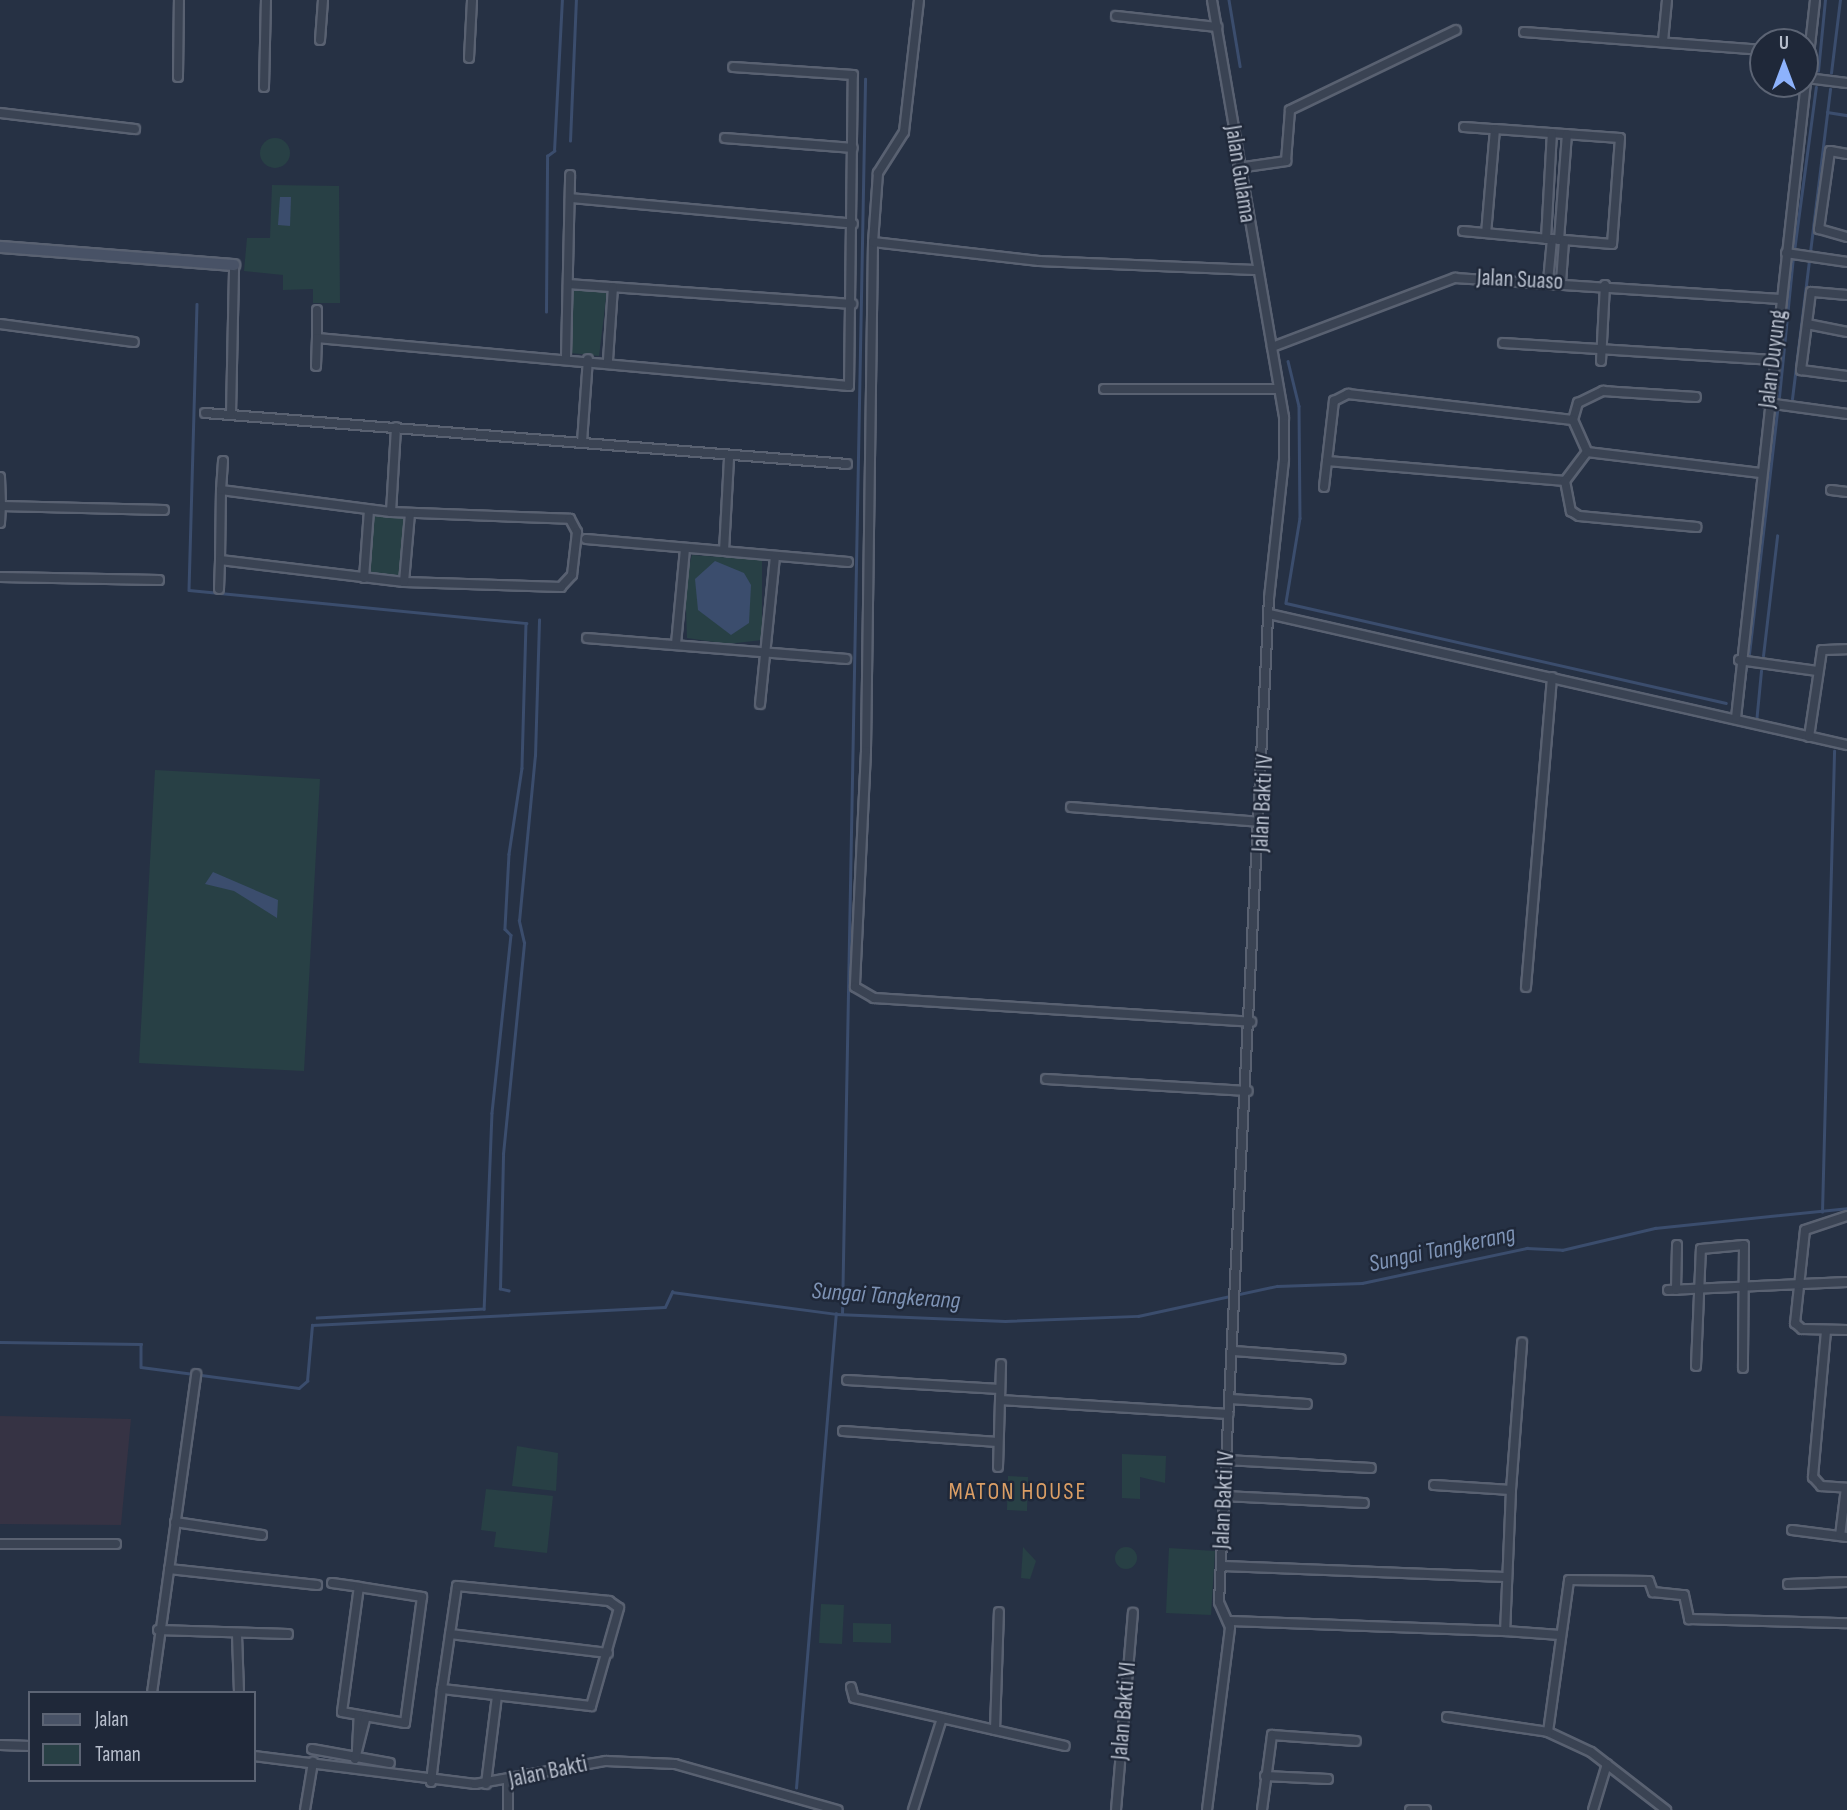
<!DOCTYPE html>
<style>
body{margin:0}
#map{position:relative;width:1847px;height:1810px;overflow:hidden;background:#263144;font-family:"Sofia Sans Condensed",sans-serif}
div>[style]{position:absolute}
[style*='--x']{left:calc(var(--x)*1px);top:calc(var(--y)*1px);width:calc(var(--w)*1px);rotate:calc(var(--a)*1deg)}
.medical>*{inset:0;background:#363344}
.green>*{inset:0;background:#284045}
.round{border-radius:50%}
.water>*{inset:0;background:#3b4d6d}
.stream>*{height:2.5px;margin:-1.25px;padding:0 1.25px;transform-origin:1.25px;border-radius:1.25px;background:#3b4d6d}
.roads{filter:drop-shadow(2px 0 #596171) drop-shadow(-2px 0 #596171) drop-shadow(0 2px #596171) drop-shadow(0 -2px #596171)}
.street>*{height:8px;margin:-4px;padding:0 4px;transform-origin:4px;border-radius:4px;background:#3a4353}
.secondary>*{height:10px;margin:-5px;padding:0 5px;transform-origin:5px;border-radius:5px;background:#485266}
span{translate:-50% -50%;white-space:nowrap;text-align:center;line-height:1.15;-webkit-text-stroke:5px #1f2839;paint-order:stroke}
.street-label{font-size:23px;color:#b8bfcd}
.water-label{font-size:24px;color:#7e93b5;font-style:italic}
.neighbourhood-label{font-size:24px;color:#db9e65;letter-spacing:2px}
.legend{position:absolute;left:28px;top:1691px;width:228px;height:91px;box-sizing:border-box;background:#1f2839;border:2px solid #5c6474;margin:0;padding:9px 12px;list-style:none;font-size:21px;color:#b8bfcd}
.legend li{display:flex;align-items:center;gap:14px;height:35px}
.legend b{width:35px;border:2px solid #5c6474}
.north{position:absolute;left:1749px;top:28px;width:70px;height:70px;box-sizing:border-box;background:#1f2839;border:2px solid #5c6474;border-radius:50%;rotate:0deg;font-size:19px;font-weight:700;line-height:28px;text-align:center;color:#b8bfcd}
.north::after{content:'';display:block;margin:auto;width:24px;height:32px;background:#8db2fc;clip-path:polygon(50% 0,100% 100%,50% 72%,0 100%)}
</style>
<div id="map">
<div class="medical">
<i style="clip-path:polygon(0 1416px,131px 1419px,121px 1525px,0 1524px)"></i>
</div>
<div class="green">
<i class="round" style="left:260px;top:138px;width:30px;height:30px"></i>
<i style="clip-path:polygon(272px 185px,339px 186px,340px 303px,313px 303px,313px 289px,283px 290px,283px 275px,244px 271px,247px 238px,270px 238px)"></i>
<i style="clip-path:polygon(572px 286px,607px 290px,599px 356px,571px 353px)"></i>
<i style="clip-path:polygon(371px 512px,408px 516px,403px 579px,365px 577px)"></i>
<i style="clip-path:polygon(692px 555px,762px 560px,762px 640px,728px 644px,687px 638px,685px 581px)"></i>
<i style="clip-path:polygon(155px 770px,320px 779px,304px 1071px,139px 1063px)"></i>
<i style="clip-path:polygon(517px 1446px,558px 1453px,556px 1491px,512px 1486px)"></i>
<i style="clip-path:polygon(1122px 1454px,1166px 1456px,1165px 1483px,1140px 1477px,1140px 1499px,1122px 1498px)"></i>
<i style="clip-path:polygon(1008px 1476px,1028px 1477px,1027px 1511px,1007px 1510px)"></i>
<i style="clip-path:polygon(486px 1489px,553px 1496px,547px 1553px,494px 1547px,496px 1532px,481px 1530px)"></i>
<i style="clip-path:polygon(1023px 1547px,1036px 1561px,1030px 1579px,1021px 1578px)"></i>
<i class="round" style="left:1115px;top:1547px;width:22px;height:22px"></i>
<i style="clip-path:polygon(1169px 1548px,1215px 1551px,1211px 1615px,1166px 1613px)"></i>
<i style="clip-path:polygon(821px 1604px,844px 1605px,842px 1644px,819px 1643px)"></i>
<i style="clip-path:polygon(853px 1623px,891px 1624px,891px 1643px,853px 1642px)"></i>
</div>
<div class="water">
<i style="clip-path:polygon(280px 197px,291px 197px,290px 226px,278px 225px)"></i>
<i style="clip-path:polygon(715px 561px,744px 573px,751px 585px,749px 623px,731px 635px,698px 610px,695px 579px)"></i>
<i style="clip-path:polygon(213px 872px,278px 900px,277px 918px,234px 891px,205px 884px)"></i>
</div>
<div class="stream">
<i style="--x:1229;--y:0;--w:67;--a:80.5"></i>
<i style="--x:1818;--y:71;--w:71;--a:-84.4"></i>
<i style="--x:1831;--y:73;--w:74;--a:-83"></i>
<i style="--x:1827;--y:112;--w:20;--a:9"></i>
<i style="--x:570;--y:141;--w:141;--a:-87.6"></i>
<i style="--x:1794;--y:251;--w:165;--a:-82.4"></i>
<i style="--x:197;--y:304;--w:286;--a:91.6"></i>
<i style="--x:189;--y:590;--w:339;--a:5.6"></i>
<i style="--x:526;--y:623;--w:145;--a:91.6"></i>
<i style="--x:522;--y:768;--w:87;--a:98.6"></i>
<i style="--x:509;--y:854;--w:75;--a:93.1"></i>
<i style="--x:505;--y:929;--w:8;--a:45"></i>
<i style="--x:511;--y:935;--w:179;--a:96.1"></i>
<i style="--x:492;--y:1113;--w:196;--a:92.3"></i>
<i style="--x:484;--y:1309;--w:167;--a:176.9"></i>
<i style="--x:546;--y:312;--w:156;--a:-89.6"></i>
<i style="--x:547;--y:156;--w:9;--a:-36"></i>
<i style="--x:554;--y:151;--w:151;--a:-87"></i>
<i style="--x:1288;--y:361;--w:46;--a:76.3"></i>
<i style="--x:1299;--y:406;--w:112;--a:89.5"></i>
<i style="--x:1300;--y:518;--w:86;--a:99.4"></i>
<i style="--x:1286;--y:603;--w:451;--a:12.8"></i>
<i style="--x:1779;--y:397;--w:141;--a:-84.3"></i>
<i style="--x:1792;--y:399;--w:312;--a:-83"></i>
<i style="--x:1749;--y:654;--w:244;--a:-83.4"></i>
<i style="--x:1763;--y:656;--w:121;--a:-83.3"></i>
<i style="--x:1741;--y:707;--w:38;--a:-83"></i>
<i style="--x:1756;--y:723;--w:52;--a:-84.5"></i>
<i style="--x:1822;--y:1212;--w:461;--a:-88.5"></i>
<i style="--x:509;--y:1291;--w:9;--a:-167"></i>
<i style="--x:500;--y:1289;--w:135;--a:-88.7"></i>
<i style="--x:503;--y:1154;--w:212;--a:-84.3"></i>
<i style="--x:524;--y:943;--w:23;--a:-103"></i>
<i style="--x:519;--y:921;--w:166;--a:-84.5"></i>
<i style="--x:535;--y:756;--w:136;--a:-88.3"></i>
<i style="--x:842;--y:1314;--w:1235;--a:-88.93"></i>
<i style="--x:0;--y:1342;--w:141;--a:0.8"></i>
<i style="--x:141;--y:1344;--w:23;--a:90"></i>
<i style="--x:141;--y:1367;--w:159;--a:7.6"></i>
<i style="--x:299;--y:1388;--w:11;--a:-41"></i>
<i style="--x:307;--y:1381;--w:56;--a:-84.9"></i>
<i style="--x:312;--y:1325;--w:353;--a:-2.9"></i>
<i style="--x:665;--y:1307;--w:17;--a:-65"></i>
<i style="--x:672;--y:1292;--w:165;--a:7.6"></i>
<i style="--x:836;--y:1314;--w:169;--a:2.4"></i>
<i style="--x:1005;--y:1321;--w:133;--a:-2.2"></i>
<i style="--x:1138;--y:1316;--w:142;--a:-12.2"></i>
<i style="--x:1277;--y:1286;--w:85;--a:-2"></i>
<i style="--x:1362;--y:1283;--w:169;--a:-12"></i>
<i style="--x:1527;--y:1248;--w:35;--a:3"></i>
<i style="--x:1562;--y:1250;--w:96;--a:-13.3"></i>
<i style="--x:1655;--y:1228;--w:193;--a:-5.9"></i>
<i style="--x:796;--y:1788;--w:476;--a:-85.2"></i>
</div>
<div class="roads">
<div class="street">
<i style="--x:919;--y:0;--w:133;--a:96.5"></i>
<i style="--x:904;--y:132;--w:49;--a:122.4"></i>
<i style="--x:878;--y:173;--w:69;--a:94.1"></i>
<i style="--x:873;--y:242;--w:509;--a:90.79"></i>
<i style="--x:866;--y:751;--w:236;--a:92.7"></i>
<i style="--x:855;--y:987;--w:22;--a:30"></i>
<i style="--x:874;--y:998;--w:378;--a:3.6"></i>
<i style="--x:1116;--y:16;--w:102;--a:6.2"></i>
<i style="--x:1524;--y:32;--w:240;--a:4.3"></i>
<i style="--x:320;--y:40;--w:40;--a:-85.7"></i>
<i style="--x:1663;--y:41;--w:41;--a:-84.4"></i>
<i style="--x:469;--y:58;--w:58;--a:-87"></i>
<i style="--x:178;--y:77;--w:77;--a:-89.3"></i>
<i style="--x:1807;--y:78;--w:40;--a:7.1"></i>
<i style="--x:264;--y:87;--w:87;--a:-88.7"></i>
<i style="--x:0;--y:113;--w:136;--a:6.8"></i>
<i style="--x:1464;--y:127;--w:31;--a:4"></i>
<i style="--x:1495;--y:129;--w:104;--a:94.9"></i>
<i style="--x:1495;--y:129;--w:125;--a:4.1"></i>
<i style="--x:1620;--y:138;--w:106;--a:94.3"></i>
<i style="--x:1612;--y:244;--w:60;--a:-175.2"></i>
<i style="--x:1552;--y:239;--w:42;--a:95.4"></i>
<i style="--x:725;--y:138;--w:128;--a:4.5"></i>
<i style="--x:1847;--y:154;--w:17;--a:-170"></i>
<i style="--x:1830;--y:151;--w:79;--a:98"></i>
<i style="--x:1819;--y:229;--w:29;--a:16"></i>
<i style="--x:1238;--y:168;--w:49;--a:-8.3"></i>
<i style="--x:1286;--y:161;--w:51;--a:-85.5"></i>
<i style="--x:1290;--y:110;--w:184;--a:-25.7"></i>
<i style="--x:570;--y:198;--w:284;--a:5.2"></i>
<i style="--x:1463;--y:231;--w:86;--a:5.3"></i>
<i style="--x:1546;--y:239;--w:106;--a:-86.8"></i>
<i style="--x:1559;--y:240;--w:106;--a:-85.7"></i>
<i style="--x:873;--y:242;--w:167;--a:6.5"></i>
<i style="--x:1039;--y:261;--w:216;--a:2.4"></i>
<i style="--x:1786;--y:253;--w:62;--a:8.4"></i>
<i style="--x:1561;--y:282;--w:41;--a:-85.8"></i>
<i style="--x:568;--y:284;--w:285;--a:4"></i>
<i style="--x:1847;--y:295;--w:36;--a:-175"></i>
<i style="--x:1811;--y:292;--w:79;--a:97.3"></i>
<i style="--x:1801;--y:370;--w:46;--a:7.4"></i>
<i style="--x:317;--y:310;--w:28;--a:90"></i>
<i style="--x:317;--y:338;--w:534;--a:5.16"></i>
<i style="--x:849;--y:386;--w:311;--a:-89.3"></i>
<i style="--x:853;--y:75;--w:120;--a:-176.2"></i>
<i style="--x:0;--y:324;--w:135;--a:7.7"></i>
<i style="--x:1807;--y:324;--w:41;--a:11.3"></i>
<i style="--x:1503;--y:343;--w:271;--a:3.6"></i>
<i style="--x:1272;--y:347;--w:196;--a:-20.7"></i>
<i style="--x:1455;--y:278;--w:326;--a:3.7"></i>
<i style="--x:566;--y:357;--w:182;--a:-88.7"></i>
<i style="--x:608;--y:360;--w:73;--a:-86.1"></i>
<i style="--x:1601;--y:361;--w:76;--a:-87"></i>
<i style="--x:316;--y:366;--w:28;--a:-88"></i>
<i style="--x:1104;--y:389;--w:174;--a:0"></i>
<i style="--x:1767;--y:403;--w:81;--a:7.8"></i>
<i style="--x:205;--y:413;--w:644;--a:4.54"></i>
<i style="--x:231;--y:414;--w:149;--a:-88.8"></i>
<i style="--x:1573;--y:420;--w:18;--a:-74"></i>
<i style="--x:1578;--y:403;--w:28;--a:-26"></i>
<i style="--x:1603;--y:391;--w:93;--a:3.7"></i>
<i style="--x:582;--y:442;--w:83;--a:-85.9"></i>
<i style="--x:1327;--y:461;--w:239;--a:4.8"></i>
<i style="--x:1565;--y:481;--w:36;--a:-53"></i>
<i style="--x:0;--y:477;--w:29;--a:88"></i>
<i style="--x:1565;--y:481;--w:31;--a:79"></i>
<i style="--x:1571;--y:511;--w:9;--a:32"></i>
<i style="--x:1579;--y:516;--w:118;--a:5.4"></i>
<i style="--x:1324;--y:487;--w:87;--a:-83.4"></i>
<i style="--x:1334;--y:401;--w:16;--a:-27"></i>
<i style="--x:1348;--y:394;--w:226;--a:6.6"></i>
<i style="--x:1573;--y:420;--w:35;--a:66"></i>
<i style="--x:1587;--y:452;--w:175;--a:6.9"></i>
<i style="--x:221;--y:490;--w:171;--a:7.4"></i>
<i style="--x:391;--y:512;--w:179;--a:2.2"></i>
<i style="--x:570;--y:519;--w:15;--a:62"></i>
<i style="--x:577;--y:532;--w:43;--a:96.6"></i>
<i style="--x:572;--y:575;--w:16;--a:133"></i>
<i style="--x:561;--y:587;--w:157;--a:-178.2"></i>
<i style="--x:404;--y:582;--w:185;--a:-173.2"></i>
<i style="--x:220;--y:560;--w:70;--a:-89.2"></i>
<i style="--x:221;--y:490;--w:29;--a:-86"></i>
<i style="--x:1831;--y:490;--w:16;--a:7"></i>
<i style="--x:391;--y:512;--w:85;--a:-86.6"></i>
<i style="--x:0;--y:523;--w:17;--a:-87"></i>
<i style="--x:1;--y:506;--w:163;--a:1.4"></i>
<i style="--x:586;--y:539;--w:263;--a:5"></i>
<i style="--x:724;--y:551;--w:93;--a:-86.9"></i>
<i style="--x:0;--y:577;--w:159;--a:1.1"></i>
<i style="--x:364;--y:578;--w:68;--a:-85.8"></i>
<i style="--x:404;--y:582;--w:69;--a:-85"></i>
<i style="--x:219;--y:589;--w:29;--a:-88"></i>
<i style="--x:1269;--y:614;--w:593;--a:12.77"></i>
<i style="--x:587;--y:638;--w:260;--a:4.6"></i>
<i style="--x:676;--y:644;--w:96;--a:-84.6"></i>
<i style="--x:1739;--y:660;--w:79;--a:8"></i>
<i style="--x:760;--y:704;--w:148;--a:-84.2"></i>
<i style="--x:1736;--y:718;--w:722;--a:-83.72"></i>
<i style="--x:1809;--y:737;--w:88;--a:-81.5"></i>
<i style="--x:1822;--y:650;--w:25;--a:-2"></i>
<i style="--x:1071;--y:807;--w:193;--a:4.5"></i>
<i style="--x:1526;--y:987;--w:311;--a:-85.2"></i>
<i style="--x:1046;--y:1079;--w:202;--a:3.4"></i>
<i style="--x:1847;--y:1216;--w:44;--a:161.6"></i>
<i style="--x:1805;--y:1230;--w:94;--a:96.1"></i>
<i style="--x:1795;--y:1323;--w:9;--a:41"></i>
<i style="--x:1802;--y:1329;--w:45;--a:1.3"></i>
<i style="--x:1668;--y:1290;--w:179;--a:-2.6"></i>
<i style="--x:1676;--y:1290;--w:45;--a:-88.7"></i>
<i style="--x:1826;--y:1331;--w:147;--a:95.1"></i>
<i style="--x:1813;--y:1477;--w:12;--a:48"></i>
<i style="--x:1821;--y:1486;--w:26;--a:4"></i>
<i style="--x:1234;--y:1351;--w:107;--a:4.3"></i>
<i style="--x:1696;--y:1366;--w:117;--a:-87.6"></i>
<i style="--x:1701;--y:1249;--w:43;--a:-5.3"></i>
<i style="--x:1744;--y:1245;--w:123;--a:90.5"></i>
<i style="--x:847;--y:1380;--w:153;--a:3.4"></i>
<i style="--x:1230;--y:1399;--w:77;--a:3.7"></i>
<i style="--x:1000;--y:1400;--w:229;--a:3.5"></i>
<i style="--x:843;--y:1431;--w:155;--a:4.1"></i>
<i style="--x:1226;--y:1460;--w:145;--a:3.2"></i>
<i style="--x:998;--y:1467;--w:103;--a:-88.3"></i>
<i style="--x:1434;--y:1485;--w:77;--a:3.7"></i>
<i style="--x:1511;--y:1490;--w:141;--a:92.4"></i>
<i style="--x:1505;--y:1631;--w:55;--a:4.2"></i>
<i style="--x:1511;--y:1490;--w:148;--a:-85.7"></i>
<i style="--x:1224;--y:1496;--w:140;--a:2.9"></i>
<i style="--x:175;--y:1522;--w:88;--a:8.5"></i>
<i style="--x:1792;--y:1530;--w:55;--a:7.3"></i>
<i style="--x:1840;--y:1536;--w:48;--a:-82.9"></i>
<i style="--x:0;--y:1544;--w:116;--a:0"></i>
<i style="--x:1221;--y:1566;--w:286;--a:2.2"></i>
<i style="--x:169;--y:1569;--w:149;--a:6.2"></i>
<i style="--x:332;--y:1583;--w:27;--a:8"></i>
<i style="--x:359;--y:1587;--w:64;--a:9"></i>
<i style="--x:422;--y:1597;--w:127;--a:97.7"></i>
<i style="--x:405;--y:1723;--w:64;--a:-170.1"></i>
<i style="--x:342;--y:1712;--w:126;--a:-82.3"></i>
<i style="--x:1788;--y:1584;--w:59;--a:-1.9"></i>
<i style="--x:1228;--y:1621;--w:277;--a:2.1"></i>
<i style="--x:158;--y:1630;--w:130;--a:1.8"></i>
<i style="--x:450;--y:1634;--w:159;--a:6.9"></i>
<i style="--x:237;--y:1635;--w:58;--a:88"></i>
<i style="--x:851;--y:1687;--w:11;--a:75"></i>
<i style="--x:854;--y:1698;--w:216;--a:12.8"></i>
<i style="--x:152;--y:1693;--w:322;--a:-82.1"></i>
<i style="--x:1447;--y:1717;--w:102;--a:8.4"></i>
<i style="--x:1548;--y:1732;--w:47;--a:24.9"></i>
<i style="--x:1591;--y:1752;--w:95;--a:37.7"></i>
<i style="--x:995;--y:1730;--w:118;--a:-88.1"></i>
<i style="--x:1548;--y:1732;--w:153;--a:-82.1"></i>
<i style="--x:1569;--y:1580;--w:80;--a:0.7"></i>
<i style="--x:1649;--y:1581;--w:12;--a:70"></i>
<i style="--x:1653;--y:1592;--w:31;--a:6"></i>
<i style="--x:1684;--y:1595;--w:25;--a:78"></i>
<i style="--x:1689;--y:1619;--w:158;--a:1.5"></i>
<i style="--x:0;--y:1745;--w:30;--a:2"></i>
<i style="--x:312;--y:1749;--w:79;--a:10.2"></i>
<i style="--x:357;--y:1749;--w:34;--a:-87"></i>
<i style="--x:254;--y:1756;--w:223;--a:7.2"></i>
<i style="--x:475;--y:1784;--w:133;--a:-10"></i>
<i style="--x:606;--y:1761;--w:69;--a:2.5"></i>
<i style="--x:675;--y:1764;--w:169;--a:15.8"></i>
<i style="--x:355;--y:1759;--w:44;--a:-75.7"></i>
<i style="--x:1265;--y:1776;--w:63;--a:2.7"></i>
<i style="--x:431;--y:1782;--w:94;--a:-83.3"></i>
<i style="--x:442;--y:1689;--w:104;--a:-81.7"></i>
<i style="--x:457;--y:1586;--w:153;--a:5.6"></i>
<i style="--x:609;--y:1601;--w:12;--a:35"></i>
<i style="--x:619;--y:1608;--w:102;--a:105.9"></i>
<i style="--x:591;--y:1706;--w:150;--a:-173.5"></i>
<i style="--x:508;--y:1782;--w:28;--a:90"></i>
<i style="--x:486;--y:1784;--w:89;--a:-82.9"></i>
<i style="--x:305;--y:1810;--w:49;--a:-80.5"></i>
<i style="--x:913;--y:1810;--w:96;--a:-72.5"></i>
<i style="--x:1116;--y:1810;--w:198;--a:-85.1"></i>
<i style="--x:1207;--y:1810;--w:184;--a:-82.8"></i>
<i style="--x:1230;--y:1627;--w:27;--a:-114"></i>
<i style="--x:1219;--y:1602;--w:1005;--a:-87.15"></i>
<i style="--x:1269;--y:598;--w:140;--a:-83.8"></i>
<i style="--x:1284;--y:459;--w:42;--a:-90"></i>
<i style="--x:1284;--y:417;--w:423;--a:-99.8"></i>
<i style="--x:1262;--y:1810;--w:76;--a:-82.4"></i>
<i style="--x:1272;--y:1735;--w:84;--a:4.1"></i>
<i style="--x:1410;--y:1810;--w:16;--a:0"></i>
<i style="--x:1593;--y:1810;--w:48;--a:-73.1"></i>
</div>
<div class="secondary">
<i style="--x:0;--y:247;--w:235;--a:4.4"></i>
</div>
</div>
<div class="street-label">
<span style="left:1240px;top:174px;rotate:81deg">Jalan Gulama</span>
<span style="left:1520px;top:280px;rotate:3deg">Jalan Suaso</span>
<span style="left:1773px;top:359px;rotate:-83deg">Jalan Duyung</span>
<span style="left:1263px;top:803px;rotate:-87deg">Jalan Bakti IV</span>
<span style="left:1224px;top:1500px;rotate:-87deg">Jalan Bakti IV</span>
<span style="left:1124px;top:1711px;rotate:-85deg">Jalan Bakti VI</span>
<span style="left:548px;top:1772px;rotate:-12deg">Jalan Bakti</span>
</div>
<div class="water-label">
<span style="left:1442px;top:1249px;rotate:-12deg">Sungai Tangkerang</span>
<span style="left:886px;top:1296px;rotate:4deg">Sungai Tangkerang</span>
</div>
<div class="neighbourhood-label">
<span style="left:1018px;top:1492px">MATON HOUSE</span>
</div>
<ul class="legend">
<li><b style="height:9px;background:#485266"></b>Jalan</li>
<li><b style="height:19px;background:#284045"></b>Taman</li>
</ul>
<div class="north">U</div>
</div>
